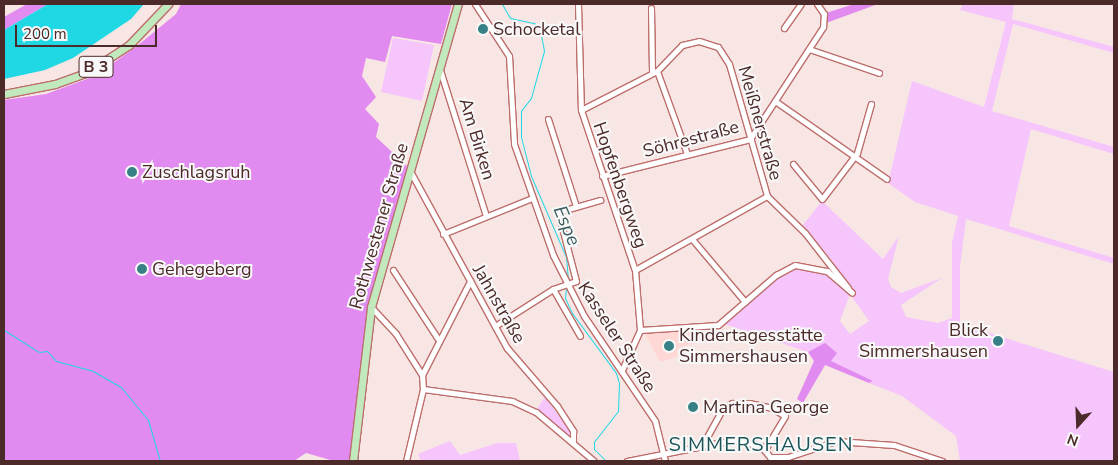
<!DOCTYPE html>
<meta charset="utf-8">
<style>
body{margin:0}
#map{position:relative;width:1118px;height:465px;overflow:hidden;background:#f8e6e5;font-family:"Nunito Sans",sans-serif}
div>[style]{position:absolute}
[style*='--x']{left:calc(var(--x)*1px);top:calc(var(--y)*1px);width:calc(var(--w)*1px);rotate:calc(var(--a)*1deg)}
.built>*{inset:0;background:#ffd8d6}
.green>*{inset:0;background:#f5c5fc}
.forest>*{inset:0;background:#e18aef}
.water>*{inset:0;background:#1fd8e4}
.stream>*{height:1px;margin:-0.5px;padding:0 0.5px;transform-origin:0.5px;border-radius:0.5px;background:#1fd8e4}
.roads{filter:drop-shadow(1px 0 #bd6e6c) drop-shadow(-1px 0 #bd6e6c) drop-shadow(0 1px #bd6e6c) drop-shadow(0 -1px #bd6e6c)}
.minor>*{height:5px;margin:-2.5px;padding:0 2.5px;transform-origin:2.5px;border-radius:2.5px;background:#fff}
.major>*{height:7px;margin:-3.5px;padding:0 3.5px;transform-origin:3.5px;border-radius:3.5px;background:#c2e9bd}
.dots>*{width:14px;height:14px;translate:-50% -50%;box-sizing:border-box;border:2px solid #f8f8f8;border-radius:50%}
span{translate:-50% -50%;white-space:nowrap;text-align:center;line-height:1.15;-webkit-text-stroke:4px #f8f8f8;paint-order:stroke}
.shield-label span{padding:1px 4px;background:#f8f8f8;border:1px solid;border-radius:4px;-webkit-text-stroke-width:0}
.shield-label{font-size:16px;color:#4c2a29;font-weight:700}
.poi-label{font-size:18px;color:#4c2a29}
.left{translate:0 -50%;text-align:left}
.right{translate:-100% -50%;text-align:right}
.street-label{font-size:18px;color:#4c2a29}
.water-label{font-size:19px;color:#3c5d60;font-style:italic}
.quarter-label{font-size:20px;color:#185458;letter-spacing:1px}
.frame{position:absolute;inset:0;border:5px solid #4c2a29;pointer-events:none}
.north{position:absolute;left:1053px;top:400px;width:50px;height:50px;-webkit-text-stroke:4px #f8f8f8;paint-order:stroke;rotate:200deg;font-size:14px;font-weight:700;line-height:20px;text-align:center;color:#4c2a29}
.north::after{content:'';display:block;margin:auto;width:18px;height:22px;background:#4c2a29;clip-path:polygon(50% 0,100% 100%,50% 72%,0 100%)}
.scale{position:absolute;left:15px;top:25px;width:142px;height:22px;box-sizing:border-box;border:2px solid #4c2a29;border-top:0;padding-left:6px;font-size:15px;line-height:18px;white-space:nowrap;color:#4c2a29;-webkit-text-stroke:4px #f8f8f8;paint-order:stroke}
</style>
<div id="map">
<div class="built">
<i style="clip-path:polygon(692px 331px,694px 343px,678px 348px,677px 357px,660px 362px,644px 332px)"></i>
</div>
<div class="green">
<i style="clip-path:polygon(evenodd,963px 4px,1014px 4px,1012px 19px,1114px 47px,1114px 53px,1013px 24px,992px 111px,1114px 147px,1114px 154px,1031px 129px,1009px 226px,1114px 258px,1114px 264px,966px 219px,960px 267px,960px 324px,1114px 372px,1114px 461px,960px 461px,956px 436px,902px 396px,869px 383px,873px 381px,830px 361px,825px 344px,808px 352px,721px 323px,787px 269px,826px 272px,834px 263px,803px 225px,822px 201px,883px 259px,899px 236px,888px 279px,891px 287px,901px 293px,942px 278px,901px 305px,906px 317px,938px 323px,952px 318px,952px 243px,958px 216px,915px 202px,885px 181px,890px 175px,912px 81px,984px 107px,1006px 22px,960px 10px,963px 4px,850px 294px,869px 321px,850px 334px,840px 321px,850px 294px)"></i>
<i style="clip-path:polygon(393px 38px,434px 45px,422px 101px,381px 92px)"></i>
<i style="clip-path:polygon(545px 397px,569px 430px,571px 438px,537px 409px)"></i>
<i style="clip-path:polygon(450px 441px,460px 455px,497px 443px,516px 443px,520px 461px,421px 461px,418px 454px)"></i>
</div>
<div class="forest">
<i style="clip-path:polygon(27px 4px,48px 4px,4px 30px,4px 17px)"></i>
<i style="clip-path:polygon(181px 4px,452px 4px,441px 44px,392px 36px,385px 62px,366px 58px,362px 76px,376px 97px,365px 109px,379px 124px,376px 137px,407px 166px,368px 321px,350px 461px,334px 461px,306px 453px,294px 461px,4px 461px,4px 100px,46px 94px,95px 76px,137px 46px,176px 14px)"></i>
<i style="clip-path:polygon(854px 4px,878px 4px,826px 23px,826px 13px)"></i>
<i style="clip-path:polygon(825px 343px,837px 353px,831px 361px,873px 381px,869px 383px,825px 365px,803px 403px,797px 399px,814px 361px,808px 352px)"></i>
</div>
<div class="water">
<i style="clip-path:polygon(48px 4px,144px 4px,131px 19px,73px 58px,45px 70px,4px 79px,4px 30px)"></i>
</div>
<div class="stream">
<i style="--x:502;--y:4;--w:16;--a:60"></i>
<i style="--x:510;--y:18;--w:25;--a:12"></i>
<i style="--x:534;--y:23;--w:9;--a:49"></i>
<i style="--x:540;--y:30;--w:21;--a:79"></i>
<i style="--x:544;--y:51;--w:49;--a:105.5"></i>
<i style="--x:531;--y:98;--w:16;--a:128"></i>
<i style="--x:521;--y:111;--w:26;--a:90"></i>
<i style="--x:521;--y:137;--w:40;--a:75.6"></i>
<i style="--x:531;--y:176;--w:88;--a:66.6"></i>
<i style="--x:566;--y:257;--w:24;--a:85"></i>
<i style="--x:566;--y:287;--w:11;--a:95"></i>
<i style="--x:565;--y:298;--w:17;--a:65"></i>
<i style="--x:572;--y:313;--w:74;--a:53.7"></i>
<i style="--x:616;--y:373;--w:10;--a:73"></i>
<i style="--x:619;--y:383;--w:28;--a:92"></i>
<i style="--x:618;--y:411;--w:39;--a:128"></i>
<i style="--x:594;--y:442;--w:7;--a:90"></i>
<i style="--x:594;--y:449;--w:17;--a:45"></i>
<i style="--x:4;--y:330;--w:41;--a:32.2"></i>
<i style="--x:39;--y:352;--w:8;--a:-7"></i>
<i style="--x:47;--y:351;--w:13;--a:48"></i>
<i style="--x:56;--y:361;--w:38;--a:15"></i>
<i style="--x:93;--y:371;--w:32;--a:30"></i>
<i style="--x:121;--y:387;--w:43;--a:50.7"></i>
<i style="--x:148;--y:420;--w:43;--a:73.7"></i>
</div>
<div class="roads">
<div class="minor">
<i style="--x:475;--y:4;--w:62;--a:56.8"></i>
<i style="--x:509;--y:56;--w:88;--a:86.7"></i>
<i style="--x:514;--y:144;--w:118;--a:70.6"></i>
<i style="--x:553;--y:255;--w:68;--a:63.1"></i>
<i style="--x:584;--y:316;--w:127;--a:55.9"></i>
<i style="--x:655;--y:421;--w:41;--a:76"></i>
<i style="--x:578;--y:4;--w:106;--a:88.4"></i>
<i style="--x:581;--y:110;--w:169;--a:71.4"></i>
<i style="--x:635;--y:270;--w:60;--a:85.2"></i>
<i style="--x:640;--y:330;--w:44;--a:114.2"></i>
<i style="--x:651;--y:8;--w:65;--a:89.1"></i>
<i style="--x:784;--y:28;--w:29;--a:-55"></i>
<i style="--x:809;--y:49;--w:74;--a:18.9"></i>
<i style="--x:440;--y:70;--w:153;--a:72.5"></i>
<i style="--x:657;--y:71;--w:88;--a:70.1"></i>
<i style="--x:775;--y:101;--w:136;--a:34.9"></i>
<i style="--x:581;--y:110;--w:85;--a:-27.2"></i>
<i style="--x:657;--y:71;--w:36;--a:-46"></i>
<i style="--x:682;--y:45;--w:17;--a:-13"></i>
<i style="--x:699;--y:41;--w:20;--a:18"></i>
<i style="--x:718;--y:47;--w:20;--a:57"></i>
<i style="--x:729;--y:64;--w:137;--a:73.9"></i>
<i style="--x:767;--y:196;--w:53;--a:44.2"></i>
<i style="--x:805;--y:233;--w:70;--a:52"></i>
<i style="--x:548;--y:119;--w:91;--a:72.2"></i>
<i style="--x:793;--y:164;--w:45;--a:50.4"></i>
<i style="--x:822;--y:199;--w:58;--a:-52.7"></i>
<i style="--x:857;--y:153;--w:51;--a:-74.1"></i>
<i style="--x:410;--y:171;--w:202;--a:61.3"></i>
<i style="--x:507;--y:348;--w:77;--a:49.2"></i>
<i style="--x:557;--y:406;--w:30;--a:57"></i>
<i style="--x:573;--y:431;--w:12;--a:90"></i>
<i style="--x:602;--y:176;--w:153;--a:-14"></i>
<i style="--x:750;--y:139;--w:134;--a:-56.9"></i>
<i style="--x:823;--y:27;--w:13;--a:-86"></i>
<i style="--x:824;--y:14;--w:12;--a:-125"></i>
<i style="--x:443;--y:234;--w:96;--a:-22"></i>
<i style="--x:692;--y:239;--w:82;--a:49.9"></i>
<i style="--x:393;--y:270;--w:82;--a:56.9"></i>
<i style="--x:635;--y:270;--w:151;--a:-29.3"></i>
<i style="--x:553;--y:289;--w:54;--a:60.1"></i>
<i style="--x:371;--y:307;--w:37;--a:47"></i>
<i style="--x:396;--y:334;--w:49;--a:57.6"></i>
<i style="--x:422;--y:375;--w:14;--a:86"></i>
<i style="--x:423;--y:389;--w:90;--a:7.7"></i>
<i style="--x:512;--y:401;--w:26;--a:25"></i>
<i style="--x:536;--y:412;--w:76;--a:40.2"></i>
<i style="--x:495;--y:326;--w:69;--a:-32.5"></i>
<i style="--x:553;--y:289;--w:24;--a:-19"></i>
<i style="--x:576;--y:281;--w:71;--a:-104.6"></i>
<i style="--x:558;--y:212;--w:44;--a:-15.9"></i>
<i style="--x:640;--y:330;--w:78;--a:-3.7"></i>
<i style="--x:718;--y:325;--w:77;--a:-40.8"></i>
<i style="--x:776;--y:275;--w:21;--a:-28"></i>
<i style="--x:795;--y:265;--w:33;--a:11"></i>
<i style="--x:827;--y:271;--w:33;--a:41"></i>
<i style="--x:422;--y:375;--w:106;--a:-62.9"></i>
<i style="--x:703;--y:444;--w:38;--a:-61"></i>
<i style="--x:721;--y:411;--w:14;--a:-36"></i>
<i style="--x:732;--y:403;--w:17;--a:0"></i>
<i style="--x:749;--y:403;--w:24;--a:12"></i>
<i style="--x:772;--y:408;--w:15;--a:32"></i>
<i style="--x:785;--y:416;--w:37;--a:121"></i>
<i style="--x:406;--y:461;--w:74;--a:-76.7"></i>
<i style="--x:627;--y:461;--w:108;--a:-11.2"></i>
<i style="--x:733;--y:440;--w:29;--a:12"></i>
<i style="--x:761;--y:446;--w:14;--a:51"></i>
<i style="--x:770;--y:457;--w:18;--a:0"></i>
<i style="--x:788;--y:457;--w:51;--a:-18.4"></i>
<i style="--x:836;--y:441;--w:58;--a:3.9"></i>
<i style="--x:894;--y:445;--w:51;--a:18.4"></i>
</div>
<div class="major">
<i style="--x:4;--y:94;--w:52;--a:-11.1"></i>
<i style="--x:55;--y:84;--w:33;--a:-20"></i>
<i style="--x:86;--y:73;--w:51;--a:-33.1"></i>
<i style="--x:129;--y:45;--w:57;--a:-46.4"></i>
<i style="--x:353;--y:461;--w:155;--a:-83.3"></i>
<i style="--x:371;--y:307;--w:315;--a:-74"></i>
</div>
</div>
<div class="dots">
<i style="left:483px;top:29px;background:#378085"></i>
<i style="left:132px;top:172px;background:#378085"></i>
<i style="left:142px;top:269px;background:#378085"></i>
<i style="left:998px;top:341px;background:#378085"></i>
<i style="left:669px;top:346px;background:#378085"></i>
<i style="left:693px;top:407px;background:#378085"></i>
</div>
<div class="shield-label">
<span style="left:96px;top:67px">B 3</span>
</div>
<div class="poi-label">
<span class="left" style="left:493px;top:29px">Schocketal</span>
<span class="left" style="left:142px;top:172px">Zuschlagsruh</span>
<span class="left" style="left:152px;top:269px">Gehegeberg</span>
<span class="right" style="left:988px;top:341px">Blick<br>Simmershausen</span>
<span class="left" style="left:679px;top:346px">Kindertagesstätte<br>Simmershausen</span>
<span class="left" style="left:703px;top:407px">Martina George</span>
</div>
<div class="street-label">
<span style="left:760px;top:123px;rotate:74deg">Meißnerstraße</span>
<span style="left:477px;top:139px;rotate:73deg">Am Birken</span>
<span style="left:691px;top:139px;rotate:-15deg">Söhrestraße</span>
<span style="left:620px;top:185px;rotate:71deg">Hopfenbergweg</span>
<span style="left:379px;top:226px;rotate:-74deg">Rothwestener Straße</span>
<span style="left:499px;top:304px;rotate:60deg">Jahnstraße</span>
<span style="left:617px;top:337px;rotate:57deg">Kasseler Straße</span>
</div>
<div class="water-label">
<span style="left:566px;top:226px;rotate:67deg">Espe</span>
</div>
<div class="quarter-label">
<span style="left:761px;top:444px">SIMMERSHAUSEN</span>
</div>
<div class="frame"></div>
<div class="north">N</div>
<div class="scale">200 m</div>
</div>
